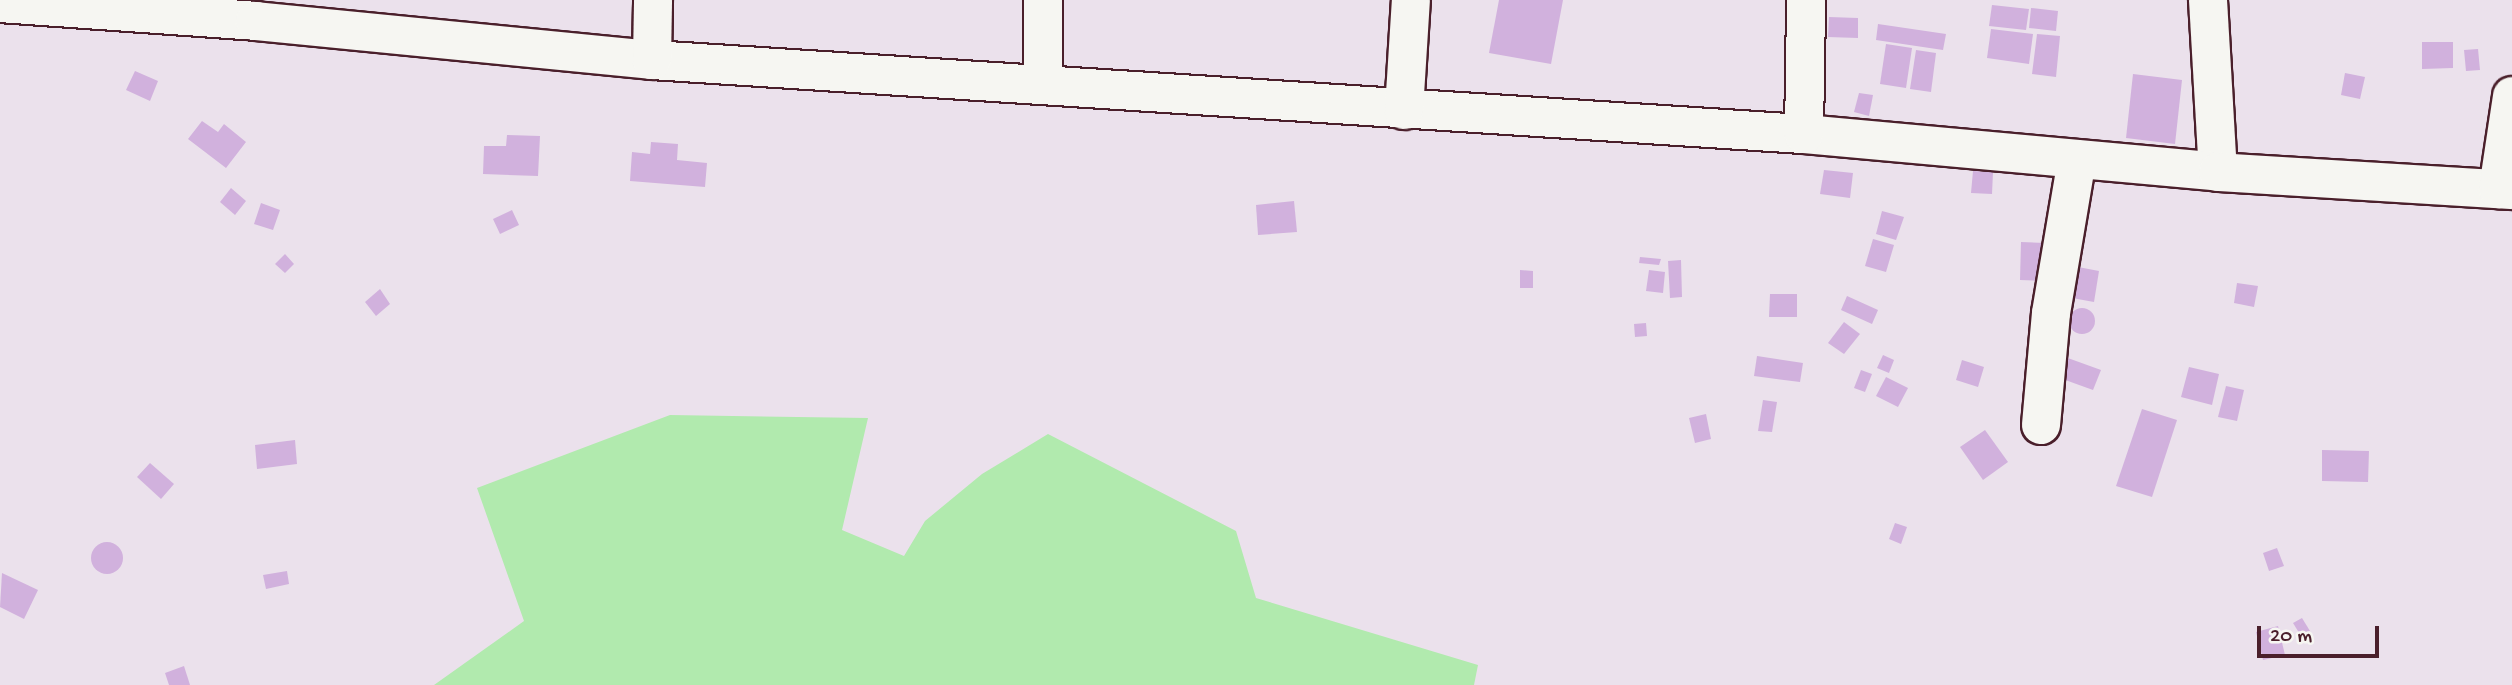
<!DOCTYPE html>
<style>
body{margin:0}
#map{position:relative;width:2512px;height:685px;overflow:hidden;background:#ebe1ec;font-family:"Gochi Hand",sans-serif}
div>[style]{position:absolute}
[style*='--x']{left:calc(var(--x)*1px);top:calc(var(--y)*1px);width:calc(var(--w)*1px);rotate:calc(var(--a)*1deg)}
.green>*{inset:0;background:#b1eaae}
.building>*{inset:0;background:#d1b1dd}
.round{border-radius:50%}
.roads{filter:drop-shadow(2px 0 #4a1f2b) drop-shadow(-2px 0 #4a1f2b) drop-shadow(0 2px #4a1f2b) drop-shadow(0 -2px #4a1f2b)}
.minor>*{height:38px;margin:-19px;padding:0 19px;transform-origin:19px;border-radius:19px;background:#f6f6f2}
span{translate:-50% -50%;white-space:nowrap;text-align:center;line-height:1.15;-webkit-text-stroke:5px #f6f6f2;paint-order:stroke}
.scale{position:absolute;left:2257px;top:626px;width:122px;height:32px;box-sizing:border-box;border:4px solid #4a1f2b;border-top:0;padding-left:9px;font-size:21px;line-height:24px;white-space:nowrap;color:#4a1f2b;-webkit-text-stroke:5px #f6f6f2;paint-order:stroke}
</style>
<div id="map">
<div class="green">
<i style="clip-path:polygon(670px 415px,868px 418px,842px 530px,904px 556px,925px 521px,982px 474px,1048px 434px,1236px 531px,1256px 598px,1478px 665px,1474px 685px,434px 685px,524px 621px,477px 488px)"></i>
</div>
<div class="building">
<i style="clip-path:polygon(1499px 0,1563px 0,1551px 64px,1489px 53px)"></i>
<i style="clip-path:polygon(1992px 5px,2029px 9px,2026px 30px,1989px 26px)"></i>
<i style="clip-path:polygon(2031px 8px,2058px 11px,2056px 31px,2029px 28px)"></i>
<i style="clip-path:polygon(1829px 17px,1858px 18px,1858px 38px,1828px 37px)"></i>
<i style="clip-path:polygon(1878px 24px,1946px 34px,1943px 50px,1876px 40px)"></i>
<i style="clip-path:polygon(1991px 29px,2033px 34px,2029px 64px,1987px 58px)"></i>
<i style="clip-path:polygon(2037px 34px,2060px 36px,2056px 77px,2032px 74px)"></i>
<i style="clip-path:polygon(2422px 42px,2453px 42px,2453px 68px,2422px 69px)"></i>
<i style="clip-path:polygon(1886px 44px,1912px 48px,1906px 88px,1880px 84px)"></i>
<i style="clip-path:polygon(2478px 49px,2480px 70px,2466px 71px,2464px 50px)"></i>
<i style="clip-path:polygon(1916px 50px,1936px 53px,1931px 92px,1910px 89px)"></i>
<i style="clip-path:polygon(135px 71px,158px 81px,150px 101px,126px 90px)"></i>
<i style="clip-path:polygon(2345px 73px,2365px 77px,2360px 99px,2341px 95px)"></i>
<i style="clip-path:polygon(2133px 74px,2182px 80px,2175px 144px,2126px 138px)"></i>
<i style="clip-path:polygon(1859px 93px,1873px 95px,1869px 116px,1854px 112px)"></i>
<i style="clip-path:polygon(202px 121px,218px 132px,224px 124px,246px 142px,226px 168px,188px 139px)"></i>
<i style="clip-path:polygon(507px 135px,540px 136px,538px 176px,483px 174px,484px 146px,506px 146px)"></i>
<i style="clip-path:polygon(651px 142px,678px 144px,677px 160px,707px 163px,705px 187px,630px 181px,632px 152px,650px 154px)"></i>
<i style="clip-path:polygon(1824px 170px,1853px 173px,1850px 198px,1820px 194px)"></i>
<i style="clip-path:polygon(1973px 171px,1993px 172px,1992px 194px,1971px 193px)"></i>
<i style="clip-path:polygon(231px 188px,246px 201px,235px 215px,220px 202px)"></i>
<i style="clip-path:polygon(1294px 201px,1297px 232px,1258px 235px,1256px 205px)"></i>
<i style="clip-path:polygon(261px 203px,280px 210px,273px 230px,254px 224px)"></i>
<i style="clip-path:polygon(512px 210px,519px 225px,500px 234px,493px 219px)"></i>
<i style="clip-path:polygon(1882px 211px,1904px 217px,1896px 240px,1876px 234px)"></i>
<i style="clip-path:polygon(1873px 239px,1894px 245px,1886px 272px,1865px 266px)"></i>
<i style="clip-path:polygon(2021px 242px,2045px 243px,2043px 281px,2020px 280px)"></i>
<i style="clip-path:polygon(285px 254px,294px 264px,285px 273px,275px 264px)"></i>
<i style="clip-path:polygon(1640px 257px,1661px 259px,1659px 265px,1639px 263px)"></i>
<i style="clip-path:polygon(1681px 260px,1682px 297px,1670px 298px,1668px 261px)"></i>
<i style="clip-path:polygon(2078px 267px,2099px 271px,2094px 302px,2072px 298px)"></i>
<i style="clip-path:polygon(1520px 270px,1533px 271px,1533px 288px,1520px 288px)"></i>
<i style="clip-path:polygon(1649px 270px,1665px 272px,1663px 293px,1646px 291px)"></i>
<i style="clip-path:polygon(2237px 283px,2258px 286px,2254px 307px,2234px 303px)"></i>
<i style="clip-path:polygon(380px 289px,390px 304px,376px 316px,365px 302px)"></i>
<i style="clip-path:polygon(1770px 294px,1797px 294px,1797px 317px,1769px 317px)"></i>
<i style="clip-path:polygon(1847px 296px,1878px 310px,1872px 324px,1841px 310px)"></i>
<i class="round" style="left:2069px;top:308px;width:26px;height:26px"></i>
<i style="clip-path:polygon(1844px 322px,1860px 334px,1844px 354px,1828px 343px)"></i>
<i style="clip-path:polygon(1646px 323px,1647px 336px,1635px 337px,1634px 324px)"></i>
<i style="clip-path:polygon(1883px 355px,1894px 360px,1889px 373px,1877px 368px)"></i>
<i style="clip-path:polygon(1757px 356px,1803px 363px,1800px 382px,1754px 376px)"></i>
<i style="clip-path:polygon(2065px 357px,2101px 370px,2093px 390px,2057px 377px)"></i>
<i style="clip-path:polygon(1962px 360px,1984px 367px,1978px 387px,1956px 380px)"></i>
<i style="clip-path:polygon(2189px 367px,2219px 374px,2212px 405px,2181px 397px)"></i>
<i style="clip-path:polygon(1861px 370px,1872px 374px,1865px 392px,1854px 388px)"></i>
<i style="clip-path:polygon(1886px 377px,1908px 388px,1898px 407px,1876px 396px)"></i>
<i style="clip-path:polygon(2226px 386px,2244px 390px,2237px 421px,2218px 417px)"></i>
<i style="clip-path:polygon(1763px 400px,1777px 402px,1772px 432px,1758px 431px)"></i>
<i style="clip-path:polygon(2142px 409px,2177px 420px,2152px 497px,2116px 486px)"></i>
<i style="clip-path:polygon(1706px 414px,1711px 439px,1695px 443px,1689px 418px)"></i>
<i style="clip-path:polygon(1985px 430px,2008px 462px,1983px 480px,1960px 447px)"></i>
<i style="clip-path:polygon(295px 440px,297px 464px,257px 469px,255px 445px)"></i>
<i style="clip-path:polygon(2322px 450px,2369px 451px,2368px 482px,2322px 481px)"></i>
<i style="clip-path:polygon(150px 463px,174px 484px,161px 499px,137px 477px)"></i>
<i style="clip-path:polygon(1895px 523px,1907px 527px,1901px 544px,1889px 539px)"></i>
<i class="round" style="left:91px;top:542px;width:32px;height:32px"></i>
<i style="clip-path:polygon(2277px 548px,2284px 566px,2269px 571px,2263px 553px)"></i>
<i style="clip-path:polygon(287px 571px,289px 584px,266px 589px,263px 575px)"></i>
<i style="clip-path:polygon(2px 573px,38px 590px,24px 619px,0 607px)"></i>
<i style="clip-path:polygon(2302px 618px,2310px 631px,2301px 636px,2293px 623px)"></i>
<i style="clip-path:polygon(2278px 626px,2285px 655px,2263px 660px,2256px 632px)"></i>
<i style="clip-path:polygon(184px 666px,190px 685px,169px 685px,165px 673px)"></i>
</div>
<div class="roads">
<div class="minor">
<i style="--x:1043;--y:0;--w:83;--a:90"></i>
<i style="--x:2208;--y:0;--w:172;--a:86.7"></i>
<i style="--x:0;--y:3;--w:256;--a:4"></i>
<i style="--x:255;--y:21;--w:399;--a:5.6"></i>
<i style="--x:652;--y:60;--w:1154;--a:3.68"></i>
<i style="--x:1804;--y:134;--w:416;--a:5.2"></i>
<i style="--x:2218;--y:172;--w:295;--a:3.5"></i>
<i style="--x:652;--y:60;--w:60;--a:-89"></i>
<i style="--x:1404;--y:110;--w:110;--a:-86.4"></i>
<i style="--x:1804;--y:134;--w:134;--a:-89.1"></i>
<i style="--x:2498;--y:189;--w:94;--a:-81.4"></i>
<i style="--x:2041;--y:425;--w:112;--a:-84.9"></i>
<i style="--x:2051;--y:313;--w:156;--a:-80.4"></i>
</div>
</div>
<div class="scale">20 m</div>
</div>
